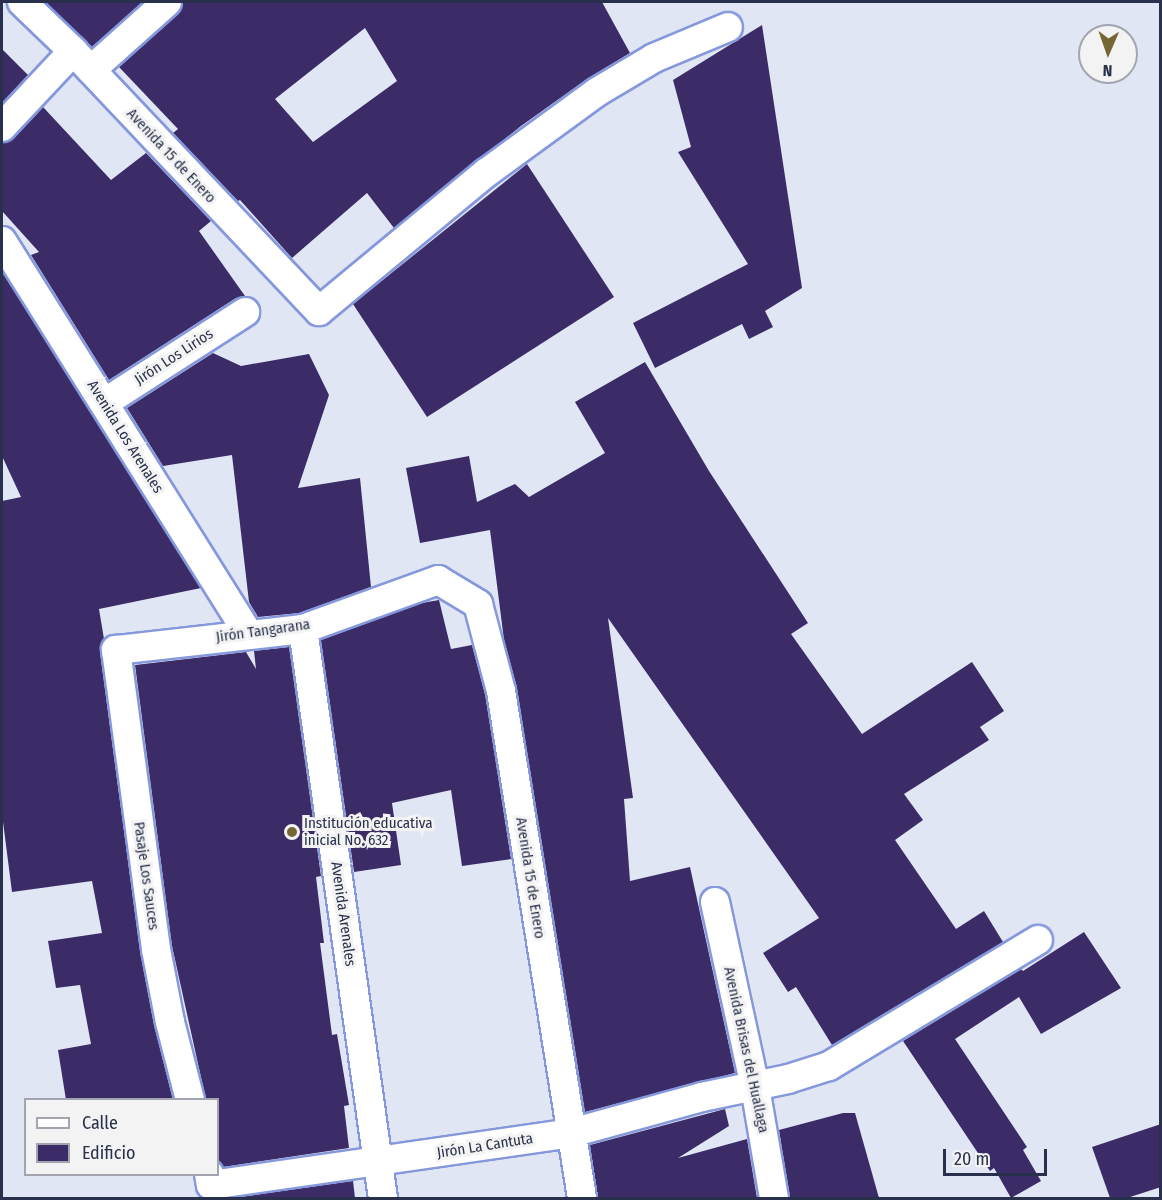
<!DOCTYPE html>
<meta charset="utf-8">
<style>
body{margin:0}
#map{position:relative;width:1162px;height:1200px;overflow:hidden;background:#e1e6f5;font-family:"Fira Sans Condensed",sans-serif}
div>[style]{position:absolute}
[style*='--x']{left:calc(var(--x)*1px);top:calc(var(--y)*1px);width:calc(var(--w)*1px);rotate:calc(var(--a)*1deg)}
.building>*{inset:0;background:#3b2c68}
.roads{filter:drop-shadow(2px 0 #8598dc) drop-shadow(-2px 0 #8598dc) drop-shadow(0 2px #8598dc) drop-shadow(0 -2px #8598dc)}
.minor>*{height:28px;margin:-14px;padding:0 14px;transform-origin:14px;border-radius:14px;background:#fff}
.dots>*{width:16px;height:16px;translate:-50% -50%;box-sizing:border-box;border:3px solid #f3f3f3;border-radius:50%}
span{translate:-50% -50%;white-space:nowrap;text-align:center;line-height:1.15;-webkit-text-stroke:6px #f3f3f3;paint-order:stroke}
.street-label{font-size:15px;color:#28304b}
.poi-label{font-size:15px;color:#28304b}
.left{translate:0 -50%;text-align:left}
.frame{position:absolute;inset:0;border:3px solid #28304b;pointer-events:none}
.legend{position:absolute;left:24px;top:1098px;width:195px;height:78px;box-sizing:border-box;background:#f3f3f3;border:2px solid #a2a5b0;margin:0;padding:8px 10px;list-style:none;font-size:18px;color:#28304b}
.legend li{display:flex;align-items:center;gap:12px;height:30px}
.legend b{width:30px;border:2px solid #a2a5b0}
.north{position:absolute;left:1078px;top:24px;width:60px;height:60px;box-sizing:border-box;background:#f3f3f3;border:2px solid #a2a5b0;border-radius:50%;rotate:182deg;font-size:16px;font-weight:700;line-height:24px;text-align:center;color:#28304b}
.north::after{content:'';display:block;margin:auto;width:21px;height:27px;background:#766634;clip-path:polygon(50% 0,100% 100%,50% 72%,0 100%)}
.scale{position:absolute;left:943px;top:1149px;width:104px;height:27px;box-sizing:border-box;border:3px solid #28304b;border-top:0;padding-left:8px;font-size:18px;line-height:21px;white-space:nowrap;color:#28304b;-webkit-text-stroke:4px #f3f3f3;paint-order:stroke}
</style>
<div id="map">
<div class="building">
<i style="clip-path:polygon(45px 2px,143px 2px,92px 47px)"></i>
<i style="clip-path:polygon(evenodd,183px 2px,602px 2px,630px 53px,587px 79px,521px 126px,394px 228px,367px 193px,292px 258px,240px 200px,238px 201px,173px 133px,178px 129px,119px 67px,178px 14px,183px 2px,365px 28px,397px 81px,313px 142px,275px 99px,365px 28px)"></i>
<i style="clip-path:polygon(762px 25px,802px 288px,765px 311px,773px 327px,749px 339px,742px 324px,655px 368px,633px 323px,748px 264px,678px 152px,691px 147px,673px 80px)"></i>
<i style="clip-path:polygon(2px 49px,28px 75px,2px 103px)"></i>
<i style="clip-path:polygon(43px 107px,111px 180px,146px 153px,211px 221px,199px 231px,245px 296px,236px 298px,109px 380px,31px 255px,39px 252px,2px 211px,2px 143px,14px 138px)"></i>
<i style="clip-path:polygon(527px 164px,614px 297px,427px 417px,353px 304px)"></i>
<i style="clip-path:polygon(2px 271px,201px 588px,99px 609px,104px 639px,100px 652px,140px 951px,154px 1025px,173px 1100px,66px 1100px,58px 1050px,91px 1044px,80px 985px,56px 988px,48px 941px,102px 933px,92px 881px,12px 892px,2px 814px,2px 501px,21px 497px,2px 456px)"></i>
<i style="clip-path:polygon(213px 353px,241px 366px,309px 354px,329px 395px,298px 488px,360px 478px,371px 587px,299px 613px,258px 617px,249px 602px,232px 455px,163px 466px,127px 408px)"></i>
<i style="clip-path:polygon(645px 362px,709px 471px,808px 623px,791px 634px,862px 734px,972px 662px,1004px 711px,980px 727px,989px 740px,904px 794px,923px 820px,895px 840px,956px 929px,984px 911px,1003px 942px,832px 1045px,796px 987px,788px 992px,763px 953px,819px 918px,608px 618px,633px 798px,624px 799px,630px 881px,690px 867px,735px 1073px,585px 1112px,517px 688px,504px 640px,490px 530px,420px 543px,406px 468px,469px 456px,477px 502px,515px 484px,529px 497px,605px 453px,575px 402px)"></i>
<i style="clip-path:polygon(439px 600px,451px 649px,472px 645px,485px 694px,511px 859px,462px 866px,451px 790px,392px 803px,401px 865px,354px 872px,321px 640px,422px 603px)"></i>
<i style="clip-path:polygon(289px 647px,321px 876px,316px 877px,324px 943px,320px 943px,332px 1035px,337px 1034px,349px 1105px,344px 1106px,349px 1148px,223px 1167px,218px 1160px,218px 1100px,206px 1100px,172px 946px,135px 665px,246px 652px,256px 669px,254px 651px)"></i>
<i style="clip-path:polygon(1084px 932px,1121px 988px,1041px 1034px,1019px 997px,955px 1039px,1027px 1147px,1023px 1150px,1041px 1181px,1011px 1198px,994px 1168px,990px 1171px,903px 1041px,1021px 969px,1023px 971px)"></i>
<i style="clip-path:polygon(725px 1109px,729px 1126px,678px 1158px,747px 1139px,757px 1198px,598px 1198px,590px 1145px)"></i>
<i style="clip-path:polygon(843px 1113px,855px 1113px,879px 1198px,790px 1198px,779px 1130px)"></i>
<i style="clip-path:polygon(1161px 1124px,1161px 1187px,1127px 1198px,1110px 1198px,1092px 1147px)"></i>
<i style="clip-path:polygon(353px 1181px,355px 1198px,233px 1198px)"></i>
</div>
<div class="roads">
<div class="minor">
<i style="--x:22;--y:2;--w:71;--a:43.9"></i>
<i style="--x:73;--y:51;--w:358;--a:46.6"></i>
<i style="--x:319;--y:311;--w:217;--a:-39.6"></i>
<i style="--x:486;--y:173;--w:137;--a:-36.1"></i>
<i style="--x:597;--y:92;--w:66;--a:-30.8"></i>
<i style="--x:654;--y:58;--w:80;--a:-22.7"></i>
<i style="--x:91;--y:70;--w:102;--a:-41.8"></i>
<i style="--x:2;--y:127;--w:104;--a:-46.9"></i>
<i style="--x:2;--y:241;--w:464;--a:57.9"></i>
<i style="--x:104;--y:403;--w:168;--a:-32.8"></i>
<i style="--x:303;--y:629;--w:575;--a:82"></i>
<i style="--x:715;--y:902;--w:189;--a:77.8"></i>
<i style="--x:755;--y:1087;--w:113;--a:80.3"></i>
<i style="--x:190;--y:1100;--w:81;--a:-104.4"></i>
<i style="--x:170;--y:1022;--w:74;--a:-100.9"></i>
<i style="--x:156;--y:949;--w:302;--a:-97.6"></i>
<i style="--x:116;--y:650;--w:188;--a:-6.4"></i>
<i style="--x:303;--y:629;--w:144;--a:-19.9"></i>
<i style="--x:438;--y:580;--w:47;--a:31"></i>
<i style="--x:478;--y:604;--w:90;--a:75.2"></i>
<i style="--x:501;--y:691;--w:513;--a:80.92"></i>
<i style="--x:209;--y:1174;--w:11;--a:80"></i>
<i style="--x:211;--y:1185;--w:364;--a:-8.2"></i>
<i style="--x:571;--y:1133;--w:136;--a:-15.4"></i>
<i style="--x:702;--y:1097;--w:88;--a:-11.8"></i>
<i style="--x:788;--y:1079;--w:43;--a:-17.6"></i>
<i style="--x:829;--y:1066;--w:244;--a:-31.1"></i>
</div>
</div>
<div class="dots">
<i style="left:292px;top:832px;background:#766634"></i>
</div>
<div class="street-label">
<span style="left:171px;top:156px;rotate:47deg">Avenida 15 de Enero</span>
<span style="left:174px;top:357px;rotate:-33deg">Jirón Los Lirios</span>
<span style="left:125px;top:437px;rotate:58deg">Avenida Los Arenales</span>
<span style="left:263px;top:631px;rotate:-8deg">Jirón Tangarana</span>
<span style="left:146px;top:876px;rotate:82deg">Pasaje Los Sauces</span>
<span style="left:530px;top:878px;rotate:81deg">Avenida 15 de Enero</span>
<span style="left:343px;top:914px;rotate:82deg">Avenida Arenales</span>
<span style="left:746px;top:1050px;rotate:78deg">Avenida Brisas del Huallaga</span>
<span style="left:485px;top:1146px;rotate:-9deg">Jirón La Cantuta</span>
</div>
<div class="poi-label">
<span class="left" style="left:304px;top:832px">Institución educativa<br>inicial No. 632</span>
</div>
<div class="frame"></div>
<ul class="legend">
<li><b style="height:8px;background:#fff"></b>Calle</li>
<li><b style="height:16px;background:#3b2c68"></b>Edificio</li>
</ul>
<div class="north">N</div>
<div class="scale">20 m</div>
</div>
